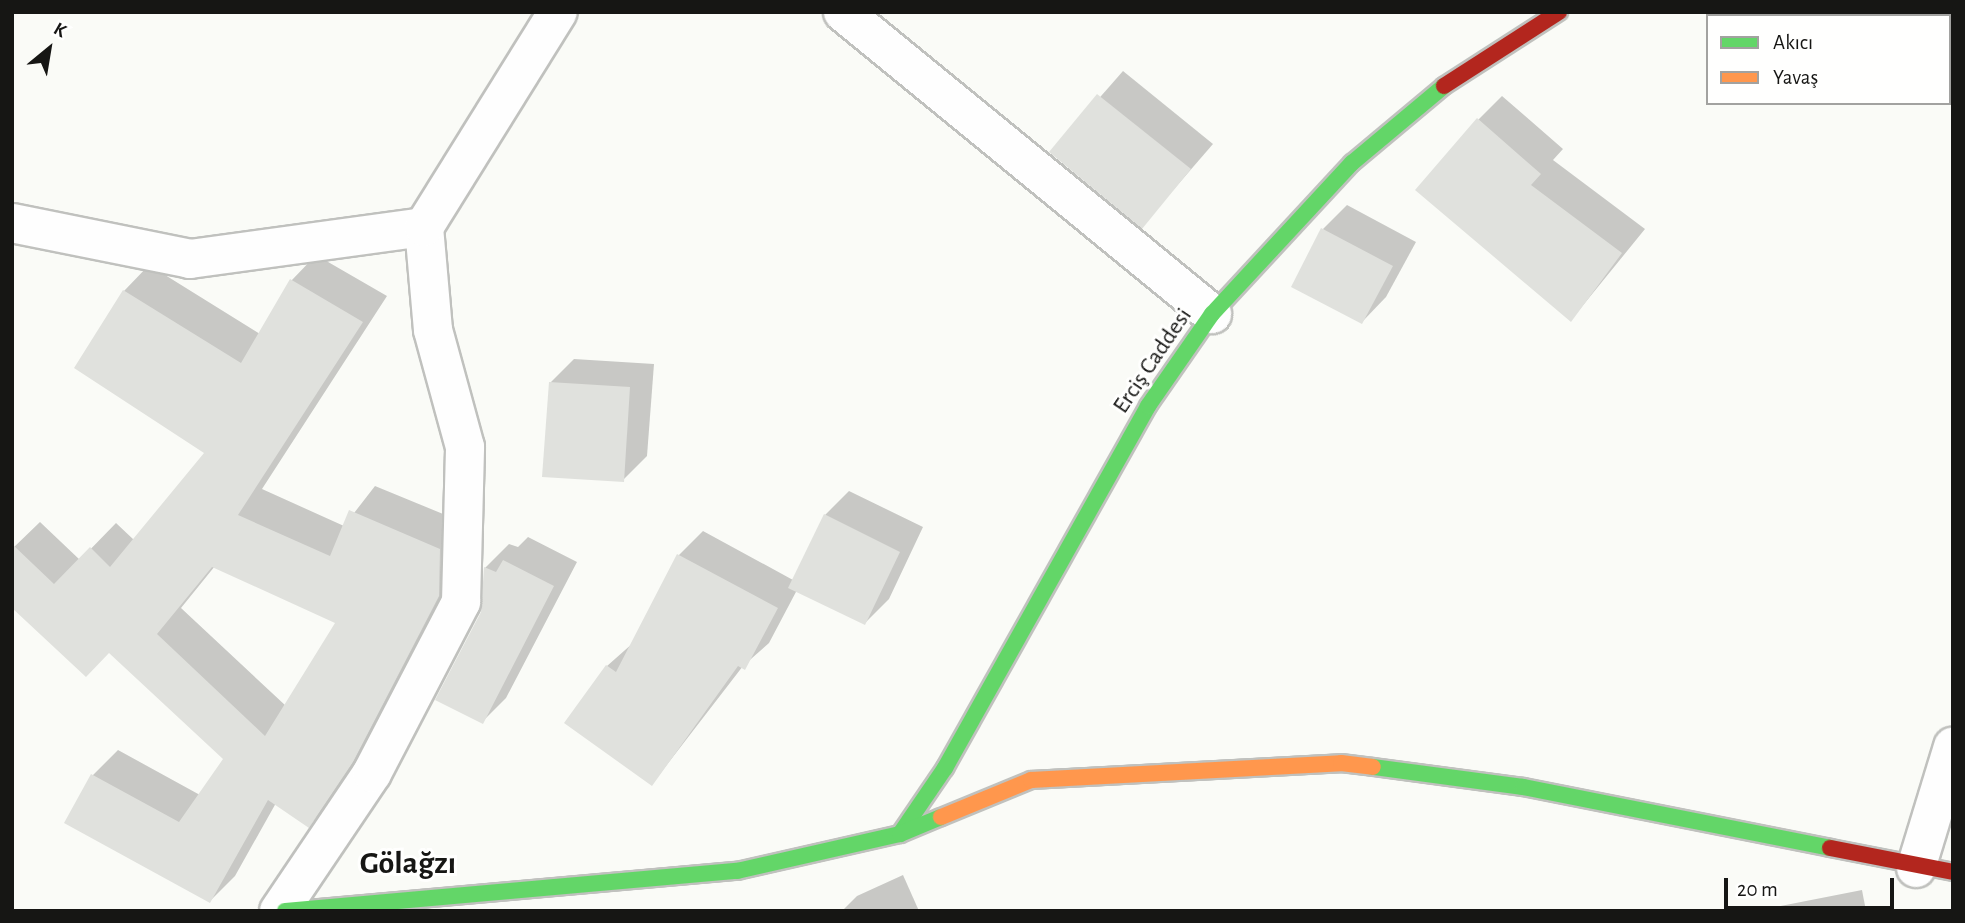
<!DOCTYPE html>
<meta charset="utf-8">
<style>
body{margin:0}
#map{position:relative;width:1965px;height:923px;overflow:hidden;background:#fafbf7;font-family:"Alegreya Sans",sans-serif}
div>[style]{position:absolute}
[style*='--x']{left:calc(var(--x)*1px);top:calc(var(--y)*1px);width:calc(var(--w)*1px);rotate:calc(var(--a)*1deg)}
.shadow>*{inset:0;background:#0003}
.building>*{inset:0;background:#e0e1dd}
.roads{filter:drop-shadow(2px 0 #c0c1be) drop-shadow(-2px 0 #c0c1be) drop-shadow(0 2px #c0c1be) drop-shadow(0 -2px #c0c1be)}
.street>*{height:38px;margin:-19px;padding:0 19px;transform-origin:19px;border-radius:19px;background:#fefefe}
.fast>*{height:16px;margin:-8px;padding:0 8px;transform-origin:8px;border-radius:8px;background:#63d668}
.slow>*{height:16px;margin:-8px;padding:0 8px;transform-origin:8px;border-radius:8px;background:#ff974d}
.jam>*{height:16px;margin:-8px;padding:0 8px;transform-origin:8px;border-radius:8px;background:#b3261e}
span{translate:-50% -50%;white-space:nowrap;text-align:center;line-height:1.15;-webkit-text-stroke:6px #fffffe;paint-order:stroke}
.street-label{font-size:24px;color:#161614}
.district-label{font-size:32px;color:#161614;font-weight:700}
.frame{position:absolute;inset:0;border:14px solid #161614;pointer-events:none}
.legend{position:absolute;left:1706px;top:14px;width:245px;height:91px;box-sizing:border-box;background:#fffffe;border:2px solid #a2a2a0;margin:0;padding:9px 12px;list-style:none;font-size:21px;color:#161614}
.legend li{display:flex;align-items:center;gap:14px;height:35px}
.legend b{width:35px;border:2px solid #a2a2a0}
.north{position:absolute;left:14px;top:14px;width:70px;height:70px;-webkit-text-stroke:5px #fffffe;paint-order:stroke;rotate:30deg;font-size:19px;font-weight:700;line-height:28px;text-align:center;color:#161614}
.north::after{content:'';display:block;margin:auto;width:24px;height:32px;background:#161614;clip-path:polygon(50% 0,100% 100%,50% 72%,0 100%)}
.scale{position:absolute;left:1724px;top:878px;width:170px;height:32px;box-sizing:border-box;border:4px solid #161614;border-top:0;padding-left:9px;font-size:21px;line-height:24px;white-space:nowrap;color:#161614;-webkit-text-stroke:5px #fffffe;paint-order:stroke}
</style>
<div id="map">
<div class="shadow">
<i style="clip-path:polygon(1861px 12px,1941px 12px,1934px 16px)"></i>
<i style="clip-path:polygon(1123px 71px,1213px 144px,1142px 226px,1052px 152px)"></i>
<i style="clip-path:polygon(1502px 96px,1563px 149px,1553px 160px,1645px 229px,1571px 320px,1478px 120px)"></i>
<i style="clip-path:polygon(1347px 205px,1416px 242px,1386px 297px,1362px 322px,1323px 229px)"></i>
<i style="clip-path:polygon(evenodd,316px 255px,387px 296px,262px 489px,344px 526px,375px 486px,465px 523px,464px 570px,378px 735px,334px 800px,309px 825px,276px 803px,235px 876px,210px 901px,67px 823px,93px 775px,118px 750px,200px 795px,225px 759px,12px 549px,40px 522px,80px 560px,116px 523px,134px 540px,206px 453px,77px 367px,124px 291px,149px 265px,260px 334px,291px 281px,316px 255px,215px 566px,338px 622px,286px 706px,181px 608px,215px 566px)"></i>
<i style="clip-path:polygon(574px 359px,654px 364px,647px 456px,623px 480px,550px 383px)"></i>
<i style="clip-path:polygon(849px 491px,923px 527px,889px 599px,865px 623px,797px 590px,769px 643px,743px 666px,652px 784px,607px 666px,633px 643px,679px 555px,703px 531px,793px 580px,825px 515px)"></i>
<i style="clip-path:polygon(528px 537px,577px 562px,506px 698px,482px 722px,485px 568px,509px 544px,518px 547px)"></i>
<i style="clip-path:polygon(903px 875px,919px 911px,842px 911px,857px 896px)"></i>
<i style="clip-path:polygon(1862px 890px,1866px 911px,1760px 911px,1760px 910px)"></i>
</div>
<div class="building">
<i style="clip-path:polygon(1097px 94px,1191px 169px,1142px 229px,1049px 152px)"></i>
<i style="clip-path:polygon(1477px 118px,1541px 174px,1531px 185px,1622px 253px,1571px 322px,1415px 190px)"></i>
<i style="clip-path:polygon(1321px 228px,1393px 266px,1362px 324px,1291px 287px)"></i>
<i style="clip-path:polygon(evenodd,290px 279px,363px 322px,238px 515px,330px 556px,349px 510px,440px 549px,439px 596px,353px 762px,309px 828px,268px 800px,210px 903px,64px 823px,91px 774px,179px 822px,223px 759px,109px 653px,86px 677px,12px 608px,12px 544px,54px 584px,90px 547px,110px 567px,204px 453px,74px 368px,123px 290px,241px 363px,290px 279px,212px 567px,335px 623px,265px 736px,157px 634px,212px 567px)"></i>
<i style="clip-path:polygon(549px 382px,630px 387px,624px 482px,542px 477px)"></i>
<i style="clip-path:polygon(824px 514px,900px 552px,865px 625px,788px 588px)"></i>
<i style="clip-path:polygon(677px 554px,778px 608px,745px 670px,738px 666px,652px 786px,564px 723px,606px 665px,616px 672px)"></i>
<i style="clip-path:polygon(503px 560px,554px 586px,483px 724px,435px 700px,481px 612px,484px 567px,496px 572px)"></i>
</div>
<div class="roads">
<div class="street">
<i style="--x:843;--y:12;--w:477;--a:39.3"></i>
<i style="--x:12;--y:223;--w:182;--a:11.4"></i>
<i style="--x:190;--y:259;--w:236;--a:-7.8"></i>
<i style="--x:1916;--y:868;--w:127;--a:-73"></i>
<i style="--x:279;--y:911;--w:166;--a:-56"></i>
<i style="--x:372;--y:773;--w:193;--a:-62.5"></i>
<i style="--x:461;--y:602;--w:155;--a:-88.5"></i>
<i style="--x:465;--y:447;--w:121;--a:-105.3"></i>
<i style="--x:433;--y:330;--w:103;--a:-95"></i>
<i style="--x:424;--y:227;--w:253;--a:-58.1"></i>
</div>
<div class="fast">
<i style="--x:1373;--y:767;--w:151;--a:7.6"></i>
<i style="--x:1523;--y:787;--w:313;--a:11.2"></i>
<i style="--x:900;--y:834;--w:80;--a:-55.7"></i>
<i style="--x:945;--y:768;--w:415;--a:-60.7"></i>
<i style="--x:1148;--y:406;--w:112;--a:-55.2"></i>
<i style="--x:1212;--y:314;--w:206;--a:-47.2"></i>
<i style="--x:1352;--y:163;--w:120;--a:-39.9"></i>
<i style="--x:285;--y:911;--w:454;--a:-5.1"></i>
<i style="--x:737;--y:871;--w:167;--a:-12.8"></i>
<i style="--x:900;--y:834;--w:44;--a:-22.5"></i>
</div>
<div class="slow">
<i style="--x:941;--y:817;--w:97;--a:-22.3"></i>
<i style="--x:1031;--y:780;--w:310;--a:-3.1"></i>
<i style="--x:1341;--y:763;--w:32;--a:7"></i>
</div>
<div class="jam">
<i style="--x:1444;--y:86;--w:137;--a:-32.8"></i>
<i style="--x:1830;--y:848;--w:125;--a:11"></i>
</div>
</div>
<div class="street-label">
<span style="left:1153px;top:361px;rotate:-56deg">Erciş Caddesi</span>
</div>
<div class="district-label">
<span style="left:408px;top:863px">Gölağzı</span>
</div>
<div class="frame"></div>
<ul class="legend">
<li><b style="height:9px;background:#63d668"></b>Akıcı</li>
<li><b style="height:9px;background:#ff974d"></b>Yavaş</li>
</ul>
<div class="north">K</div>
<div class="scale">20 m</div>
</div>
